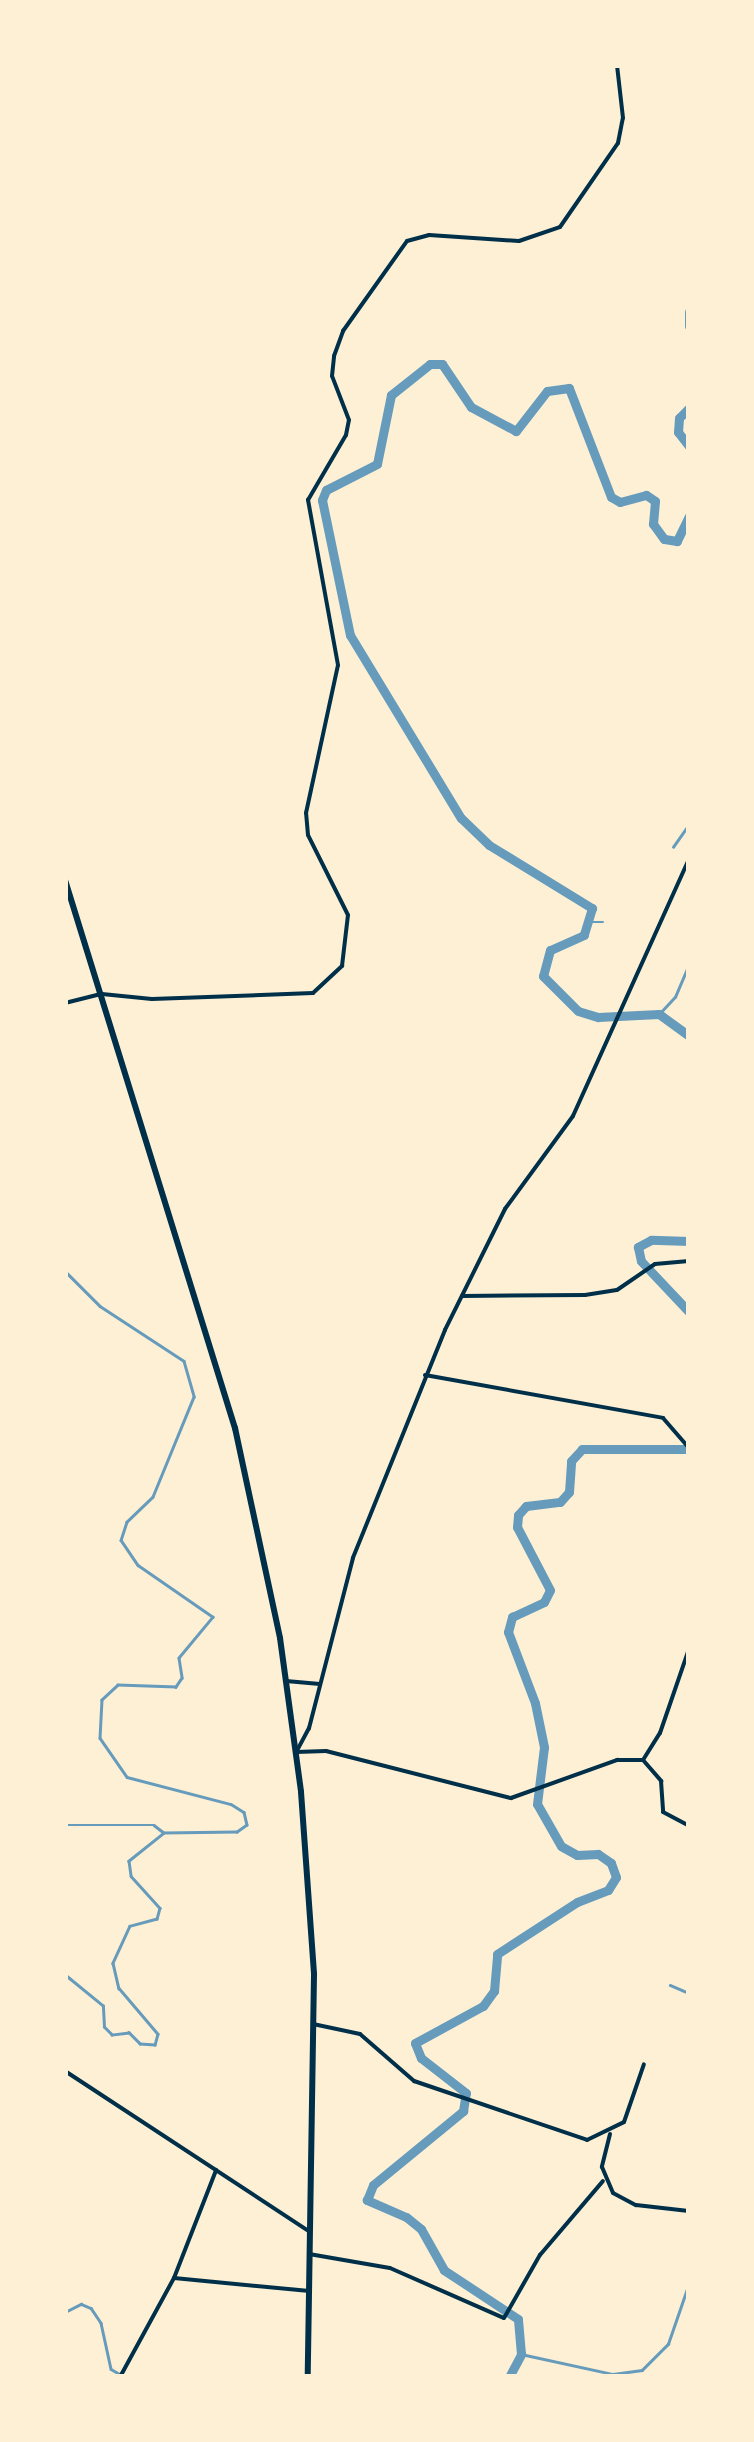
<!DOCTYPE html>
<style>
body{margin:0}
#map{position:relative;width:754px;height:2442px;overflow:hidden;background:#fdf0d5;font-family:Bitter,serif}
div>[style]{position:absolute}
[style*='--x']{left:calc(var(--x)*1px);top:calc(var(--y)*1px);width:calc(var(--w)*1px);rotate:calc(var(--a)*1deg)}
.stream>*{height:2.5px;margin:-1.25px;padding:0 1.25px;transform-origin:1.25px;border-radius:1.25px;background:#669bbc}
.canal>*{height:9px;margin:-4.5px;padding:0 4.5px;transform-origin:4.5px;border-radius:4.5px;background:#669bbc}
.minor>*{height:4px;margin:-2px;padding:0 2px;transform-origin:2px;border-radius:2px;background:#003049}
.trunk>*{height:6px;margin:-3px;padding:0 3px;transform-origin:3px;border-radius:3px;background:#003049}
span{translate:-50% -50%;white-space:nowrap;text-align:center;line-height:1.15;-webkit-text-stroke:10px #fdf0d5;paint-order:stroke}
.frame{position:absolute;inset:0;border:68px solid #fdf0d5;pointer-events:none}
</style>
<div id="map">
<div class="stream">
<i style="--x:673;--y:847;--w:28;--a:-55"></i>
<i style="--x:592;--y:922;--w:11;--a:0"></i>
<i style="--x:659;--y:1014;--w:23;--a:-47"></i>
<i style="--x:675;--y:997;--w:36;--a:-67"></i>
<i style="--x:65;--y:1271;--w:49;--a:45"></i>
<i style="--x:100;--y:1306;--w:100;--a:33.2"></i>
<i style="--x:184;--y:1361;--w:37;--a:74"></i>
<i style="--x:194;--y:1397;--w:108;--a:112.3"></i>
<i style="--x:153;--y:1497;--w:36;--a:136"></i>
<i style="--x:127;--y:1522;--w:19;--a:108"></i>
<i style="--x:121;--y:1540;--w:30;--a:56"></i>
<i style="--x:138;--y:1565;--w:91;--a:34.7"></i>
<i style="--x:213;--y:1617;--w:53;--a:129.7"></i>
<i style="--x:179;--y:1658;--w:20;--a:81"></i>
<i style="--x:182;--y:1678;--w:11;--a:124"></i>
<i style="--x:176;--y:1687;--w:58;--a:-178"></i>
<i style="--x:118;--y:1685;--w:22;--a:137"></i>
<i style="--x:102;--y:1700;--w:38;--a:93"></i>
<i style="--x:100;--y:1738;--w:47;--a:55.3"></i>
<i style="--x:127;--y:1777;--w:107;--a:14.6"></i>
<i style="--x:231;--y:1804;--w:15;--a:32"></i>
<i style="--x:244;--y:1812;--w:13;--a:77"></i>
<i style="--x:247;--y:1825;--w:12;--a:145"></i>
<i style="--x:237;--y:1832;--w:73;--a:179.2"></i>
<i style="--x:164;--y:1833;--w:45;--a:141.3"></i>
<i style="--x:129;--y:1861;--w:15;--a:82"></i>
<i style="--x:131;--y:1876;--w:43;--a:47.8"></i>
<i style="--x:160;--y:1908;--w:11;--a:105"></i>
<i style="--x:157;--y:1919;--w:28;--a:165"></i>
<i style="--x:130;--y:1926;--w:41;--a:114.7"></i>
<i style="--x:113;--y:1963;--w:26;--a:77"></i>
<i style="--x:119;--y:1988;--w:60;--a:49.7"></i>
<i style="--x:158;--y:2034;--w:11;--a:105"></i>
<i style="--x:155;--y:2045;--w:15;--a:-176"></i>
<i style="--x:140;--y:2044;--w:16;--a:-135"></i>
<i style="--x:129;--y:2033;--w:17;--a:173"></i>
<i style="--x:112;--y:2035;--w:11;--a:-135"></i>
<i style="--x:104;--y:2027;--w:21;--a:-93"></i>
<i style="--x:103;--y:2006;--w:49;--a:-140.8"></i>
<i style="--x:65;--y:1825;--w:89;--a:0"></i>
<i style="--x:154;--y:1825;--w:11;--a:38"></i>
<i style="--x:670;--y:1985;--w:21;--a:23"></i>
<i style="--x:65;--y:2312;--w:18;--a:-27"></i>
<i style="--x:81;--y:2304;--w:11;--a:22"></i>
<i style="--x:91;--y:2308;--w:18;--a:56"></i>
<i style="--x:101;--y:2323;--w:47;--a:77.7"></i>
<i style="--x:111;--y:2369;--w:16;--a:30"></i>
<i style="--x:521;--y:2354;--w:94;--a:12.3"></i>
<i style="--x:613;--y:2374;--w:29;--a:-8"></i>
<i style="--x:642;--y:2370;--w:37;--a:-45"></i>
<i style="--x:668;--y:2344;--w:65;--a:-71"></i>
<i style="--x:236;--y:2377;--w:1;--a:0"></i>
</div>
<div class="canal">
<i style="--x:689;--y:312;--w:14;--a:90"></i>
<i style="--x:689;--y:408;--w:14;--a:135"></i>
<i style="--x:679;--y:418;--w:14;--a:94"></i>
<i style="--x:678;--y:432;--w:18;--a:52"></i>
<i style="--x:689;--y:516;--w:28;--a:116"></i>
<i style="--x:677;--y:541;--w:13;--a:-171"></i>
<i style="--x:664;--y:539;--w:19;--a:-126"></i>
<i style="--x:653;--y:524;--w:23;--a:-85"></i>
<i style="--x:655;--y:501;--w:11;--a:-146"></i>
<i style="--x:646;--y:495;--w:27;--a:165"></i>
<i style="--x:620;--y:502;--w:10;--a:-151"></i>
<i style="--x:611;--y:497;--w:117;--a:-111.1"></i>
<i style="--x:569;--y:388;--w:22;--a:172"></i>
<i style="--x:547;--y:391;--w:51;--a:127.8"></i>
<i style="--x:516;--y:431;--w:51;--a:-151.9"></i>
<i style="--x:471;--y:407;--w:52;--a:-124"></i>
<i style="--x:442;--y:364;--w:12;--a:180"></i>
<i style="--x:430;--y:364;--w:50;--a:141.5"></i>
<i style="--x:391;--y:395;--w:70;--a:101.5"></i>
<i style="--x:377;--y:464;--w:57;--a:153"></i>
<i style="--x:326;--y:490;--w:11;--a:112"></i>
<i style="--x:322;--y:500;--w:138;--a:78.3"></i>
<i style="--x:350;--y:635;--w:214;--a:58.8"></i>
<i style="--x:461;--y:818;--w:39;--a:44"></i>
<i style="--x:489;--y:845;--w:121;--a:31.5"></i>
<i style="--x:592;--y:908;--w:28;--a:107"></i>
<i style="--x:584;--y:935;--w:37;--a:156"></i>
<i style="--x:550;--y:950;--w:27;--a:105"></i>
<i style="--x:543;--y:976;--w:49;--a:45"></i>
<i style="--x:578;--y:1011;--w:21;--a:17"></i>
<i style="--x:598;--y:1017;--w:61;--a:-2.8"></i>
<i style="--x:659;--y:1014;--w:37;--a:36"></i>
<i style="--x:689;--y:1241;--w:38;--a:-178"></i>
<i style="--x:651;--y:1240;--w:15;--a:152"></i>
<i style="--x:638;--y:1247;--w:14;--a:78"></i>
<i style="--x:641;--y:1261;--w:70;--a:46.7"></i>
<i style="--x:509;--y:2377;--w:26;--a:-62"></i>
<i style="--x:521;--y:2354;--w:35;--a:-95"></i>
<i style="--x:518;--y:2319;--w:89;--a:-146.5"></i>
<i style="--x:444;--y:2270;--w:47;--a:-119.3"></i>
<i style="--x:421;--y:2229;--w:19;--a:-141"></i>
<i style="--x:406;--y:2217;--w:43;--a:-156.4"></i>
<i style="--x:367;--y:2200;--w:16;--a:-68"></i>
<i style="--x:373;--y:2185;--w:117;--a:-39.4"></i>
<i style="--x:463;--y:2111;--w:18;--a:-81"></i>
<i style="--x:466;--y:2093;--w:57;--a:-142.1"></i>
<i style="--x:421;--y:2058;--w:16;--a:-112"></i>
<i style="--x:415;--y:2043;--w:77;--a:-28.6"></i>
<i style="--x:483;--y:2006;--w:19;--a:-54"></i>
<i style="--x:494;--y:1991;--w:37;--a:-85"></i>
<i style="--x:497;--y:1954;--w:95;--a:-33"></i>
<i style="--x:577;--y:1902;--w:33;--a:-21"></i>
<i style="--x:608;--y:1890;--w:15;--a:-58"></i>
<i style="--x:616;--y:1877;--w:15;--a:-110"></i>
<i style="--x:611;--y:1863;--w:16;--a:-145"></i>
<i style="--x:598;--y:1854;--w:21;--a:177"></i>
<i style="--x:577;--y:1855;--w:18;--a:-151"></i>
<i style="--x:561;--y:1846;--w:48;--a:-119.7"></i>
<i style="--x:537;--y:1804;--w:57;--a:-83"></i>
<i style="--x:544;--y:1747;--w:45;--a:-101.6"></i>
<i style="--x:535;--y:1703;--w:76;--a:-110.8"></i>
<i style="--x:508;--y:1632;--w:16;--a:-75"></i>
<i style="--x:512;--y:1617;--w:35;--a:-25"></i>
<i style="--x:544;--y:1602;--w:13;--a:-63"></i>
<i style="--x:550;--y:1590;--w:71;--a:-117.6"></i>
<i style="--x:517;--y:1527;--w:12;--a:-85"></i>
<i style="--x:518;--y:1515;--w:12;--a:-48"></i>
<i style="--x:526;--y:1506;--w:34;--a:-7"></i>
<i style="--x:560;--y:1502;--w:13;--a:-48"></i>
<i style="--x:569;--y:1492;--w:31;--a:-86"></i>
<i style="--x:571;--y:1461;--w:16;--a:-47"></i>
<i style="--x:582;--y:1449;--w:107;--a:0"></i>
</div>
<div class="minor">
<i style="--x:689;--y:859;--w:282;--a:114.3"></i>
<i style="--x:573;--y:1116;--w:115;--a:126.2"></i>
<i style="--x:505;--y:1209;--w:135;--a:116.4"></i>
<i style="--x:445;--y:1330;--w:246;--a:112"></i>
<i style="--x:353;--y:1558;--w:176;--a:104.5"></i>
<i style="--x:309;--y:1728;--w:27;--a:118"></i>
<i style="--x:296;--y:1752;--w:30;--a:-2"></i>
<i style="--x:326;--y:1751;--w:191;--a:14.3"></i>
<i style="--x:511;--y:1798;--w:113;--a:-19.7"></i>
<i style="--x:617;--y:1760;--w:26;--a:0"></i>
<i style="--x:643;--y:1760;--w:28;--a:49"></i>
<i style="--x:661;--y:1781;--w:31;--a:86"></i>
<i style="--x:663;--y:1812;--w:30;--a:28"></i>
<i style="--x:65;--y:1003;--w:38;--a:-14"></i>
<i style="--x:102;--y:994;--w:50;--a:5.7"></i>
<i style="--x:152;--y:999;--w:161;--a:-2.1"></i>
<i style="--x:313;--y:993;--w:40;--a:-43"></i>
<i style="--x:342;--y:966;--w:51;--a:-83.3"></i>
<i style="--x:348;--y:915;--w:89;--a:-116.6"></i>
<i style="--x:308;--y:835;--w:22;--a:-95"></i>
<i style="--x:306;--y:813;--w:151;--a:-77.8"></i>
<i style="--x:338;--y:665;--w:168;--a:-100.3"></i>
<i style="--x:308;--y:500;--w:75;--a:-59.7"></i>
<i style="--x:346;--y:435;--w:15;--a:-79"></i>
<i style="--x:349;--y:420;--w:47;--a:-111.1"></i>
<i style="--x:332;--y:376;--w:20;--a:-84"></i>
<i style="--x:334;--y:356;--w:27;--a:-70"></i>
<i style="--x:343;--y:331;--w:110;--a:-54.6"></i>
<i style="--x:407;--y:241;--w:23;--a:-15"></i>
<i style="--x:429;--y:235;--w:90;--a:3.8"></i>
<i style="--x:519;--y:241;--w:43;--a:-18.9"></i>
<i style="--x:560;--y:227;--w:102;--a:-55.4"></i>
<i style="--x:618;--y:143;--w:25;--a:-79"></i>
<i style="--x:623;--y:118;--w:53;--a:-96.5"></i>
<i style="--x:462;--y:1296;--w:123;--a:-0.5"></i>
<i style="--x:585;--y:1295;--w:32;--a:-9"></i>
<i style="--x:617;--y:1290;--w:46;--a:-34.4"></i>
<i style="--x:655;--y:1264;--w:34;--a:-5"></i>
<i style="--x:425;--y:1375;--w:242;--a:10.2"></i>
<i style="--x:663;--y:1418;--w:40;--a:49"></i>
<i style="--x:286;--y:1681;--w:34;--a:5"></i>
<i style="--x:643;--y:1760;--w:32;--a:-58"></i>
<i style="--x:660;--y:1733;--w:89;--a:-71"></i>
<i style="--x:313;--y:2024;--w:48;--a:12"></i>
<i style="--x:360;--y:2034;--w:72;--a:41"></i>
<i style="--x:414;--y:2081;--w:183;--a:18.8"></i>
<i style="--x:587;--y:2140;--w:41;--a:-25.9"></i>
<i style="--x:624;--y:2122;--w:61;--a:-71"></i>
<i style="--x:65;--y:2071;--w:293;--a:33.3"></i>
<i style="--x:610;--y:2134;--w:34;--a:104"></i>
<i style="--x:602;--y:2167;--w:28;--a:67"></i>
<i style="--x:613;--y:2193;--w:26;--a:28"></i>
<i style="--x:636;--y:2205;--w:53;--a:6.5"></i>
<i style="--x:309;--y:2254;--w:82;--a:9.8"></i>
<i style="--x:390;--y:2268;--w:124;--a:23.7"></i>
<i style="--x:504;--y:2318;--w:73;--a:-60.3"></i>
<i style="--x:540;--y:2255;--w:97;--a:-49.6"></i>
<i style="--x:174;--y:2278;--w:136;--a:5.5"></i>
<i style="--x:120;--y:2377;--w:113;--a:-61.4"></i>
<i style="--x:174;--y:2278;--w:116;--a:-68.7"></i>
</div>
<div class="trunk">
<i style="--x:65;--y:880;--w:574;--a:72.77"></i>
<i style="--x:235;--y:1428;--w:215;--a:77.9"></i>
<i style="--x:280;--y:1638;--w:155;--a:82.2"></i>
<i style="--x:301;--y:1792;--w:183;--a:85.9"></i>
<i style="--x:314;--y:1975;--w:402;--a:90.9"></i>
</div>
<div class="frame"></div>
</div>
